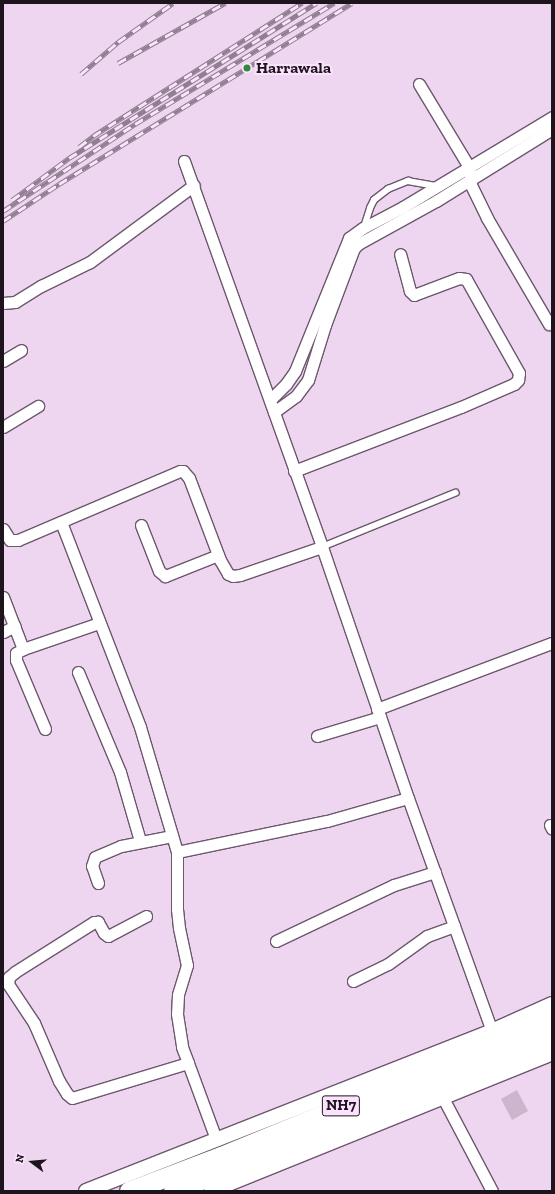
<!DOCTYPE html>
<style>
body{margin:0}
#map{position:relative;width:555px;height:1194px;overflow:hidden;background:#efd6f0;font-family:"Zilla Slab",serif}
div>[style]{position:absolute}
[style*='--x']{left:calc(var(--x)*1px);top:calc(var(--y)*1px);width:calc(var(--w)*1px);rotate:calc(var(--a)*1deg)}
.building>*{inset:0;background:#cdb5ce}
.roads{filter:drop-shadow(1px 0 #6c576d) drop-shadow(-1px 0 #6c576d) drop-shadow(0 1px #6c576d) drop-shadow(0 -1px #6c576d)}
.service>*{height:5.5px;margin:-2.75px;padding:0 2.75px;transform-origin:2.75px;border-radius:2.75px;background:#fff}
.minor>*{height:11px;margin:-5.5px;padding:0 5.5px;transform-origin:5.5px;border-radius:5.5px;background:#fff}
.tertiary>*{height:14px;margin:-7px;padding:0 7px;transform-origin:7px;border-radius:7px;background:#fff}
.trunk>*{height:19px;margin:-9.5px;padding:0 9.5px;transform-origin:9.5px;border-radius:9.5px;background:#fff}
.rail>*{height:4.5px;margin-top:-2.25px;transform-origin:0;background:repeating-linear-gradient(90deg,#fce3fd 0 9px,#907e91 0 18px);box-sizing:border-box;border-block:1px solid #907e91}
.dots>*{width:11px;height:11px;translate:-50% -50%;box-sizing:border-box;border:2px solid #fce3fd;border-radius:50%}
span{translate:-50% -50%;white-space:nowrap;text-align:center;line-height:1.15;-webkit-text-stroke:4px #fce3fd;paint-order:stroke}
.shield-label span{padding:1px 3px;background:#fce3fd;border:1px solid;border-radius:3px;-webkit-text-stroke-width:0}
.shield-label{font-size:15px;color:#1d141d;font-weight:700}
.poi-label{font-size:16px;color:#1d141d;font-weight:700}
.left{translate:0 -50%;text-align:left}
.frame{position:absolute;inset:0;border:4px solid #1d141d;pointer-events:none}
.north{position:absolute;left:12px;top:1142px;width:40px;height:40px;-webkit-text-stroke:3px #fce3fd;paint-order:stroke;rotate:286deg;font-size:11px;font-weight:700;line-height:16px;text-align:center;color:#1d141d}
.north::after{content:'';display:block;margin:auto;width:14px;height:18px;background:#1d141d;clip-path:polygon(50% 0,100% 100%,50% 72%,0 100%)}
</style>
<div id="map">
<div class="building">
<i style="clip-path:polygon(517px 1090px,528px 1111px,512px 1120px,501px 1099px)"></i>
</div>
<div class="roads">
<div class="service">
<i style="--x:364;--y:227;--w:20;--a:-72"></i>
<i style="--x:370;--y:208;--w:9;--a:-63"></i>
<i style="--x:374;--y:200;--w:18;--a:-38"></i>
<i style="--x:388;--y:189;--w:22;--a:-22"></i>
<i style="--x:408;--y:181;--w:28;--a:10"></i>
<i style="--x:322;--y:547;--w:144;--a:-22.1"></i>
</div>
<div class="minor">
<i style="--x:419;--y:84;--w:97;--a:58.9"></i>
<i style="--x:469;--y:167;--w:18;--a:84"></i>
<i style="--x:471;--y:185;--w:37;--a:64"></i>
<i style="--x:487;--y:218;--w:123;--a:59.7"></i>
<i style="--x:184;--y:161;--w:410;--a:70.3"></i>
<i style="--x:322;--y:547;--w:265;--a:71.1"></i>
<i style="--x:408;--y:798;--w:248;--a:70.2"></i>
<i style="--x:3;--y:303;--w:12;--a:-5"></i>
<i style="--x:15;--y:302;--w:31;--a:-32"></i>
<i style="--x:41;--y:286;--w:55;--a:-26.1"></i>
<i style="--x:90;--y:262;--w:129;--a:-36.5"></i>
<i style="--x:3;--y:361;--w:21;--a:-31"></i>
<i style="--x:270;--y:400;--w:23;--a:-45"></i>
<i style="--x:286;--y:384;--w:16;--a:-55"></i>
<i style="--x:295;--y:371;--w:144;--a:-67.9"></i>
<i style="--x:349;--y:238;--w:17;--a:-36"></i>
<i style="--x:363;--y:228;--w:45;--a:-27.7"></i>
<i style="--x:403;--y:207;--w:174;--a:-31.1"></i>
<i style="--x:274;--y:412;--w:27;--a:-36"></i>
<i style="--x:296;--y:396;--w:20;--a:-53"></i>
<i style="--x:308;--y:380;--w:58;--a:-72.8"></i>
<i style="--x:325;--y:325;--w:82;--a:-69.4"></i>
<i style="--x:354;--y:248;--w:6;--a:-45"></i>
<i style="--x:358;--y:244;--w:89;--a:-28.9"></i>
<i style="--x:436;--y:201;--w:137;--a:-31.8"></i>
<i style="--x:3;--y:427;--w:41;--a:-31"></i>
<i style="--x:294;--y:471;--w:179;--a:-21"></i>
<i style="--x:461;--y:407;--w:58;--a:-23.5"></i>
<i style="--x:514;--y:384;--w:6;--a:-45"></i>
<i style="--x:518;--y:380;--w:7;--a:-82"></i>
<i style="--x:519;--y:373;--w:108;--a:-119.4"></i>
<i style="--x:466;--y:279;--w:7;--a:-172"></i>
<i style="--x:459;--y:278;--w:48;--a:159.3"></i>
<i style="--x:414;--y:295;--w:6;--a:-135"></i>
<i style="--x:410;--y:291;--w:38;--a:-105"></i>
<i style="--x:61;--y:522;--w:220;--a:68.9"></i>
<i style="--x:140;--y:727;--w:130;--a:73.5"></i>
<i style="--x:177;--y:852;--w:57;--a:90"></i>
<i style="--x:177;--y:909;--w:19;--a:84"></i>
<i style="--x:179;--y:928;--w:38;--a:78"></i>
<i style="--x:187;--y:965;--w:31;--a:107"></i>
<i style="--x:178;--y:995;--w:19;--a:93"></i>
<i style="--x:177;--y:1014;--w:33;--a:81"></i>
<i style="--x:182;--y:1047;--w:17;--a:69"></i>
<i style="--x:188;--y:1063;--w:81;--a:69.8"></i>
<i style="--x:141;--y:525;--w:49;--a:68.6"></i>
<i style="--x:159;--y:571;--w:8;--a:40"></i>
<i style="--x:165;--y:576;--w:57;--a:-21.6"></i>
<i style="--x:3;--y:529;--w:13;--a:58"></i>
<i style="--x:10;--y:540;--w:8;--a:0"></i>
<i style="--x:18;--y:540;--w:176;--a:-23.1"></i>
<i style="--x:180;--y:471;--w:3;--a:0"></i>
<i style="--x:183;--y:471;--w:9;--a:49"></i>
<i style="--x:189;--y:478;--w:88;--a:69.3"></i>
<i style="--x:220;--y:560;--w:16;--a:60"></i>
<i style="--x:228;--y:574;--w:5;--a:22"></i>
<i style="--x:233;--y:576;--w:7;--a:-8"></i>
<i style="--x:240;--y:575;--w:87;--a:-18.9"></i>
<i style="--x:3;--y:597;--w:56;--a:69"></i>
<i style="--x:3;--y:632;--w:13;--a:-27"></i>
<i style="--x:78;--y:672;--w:108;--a:67.2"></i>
<i style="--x:120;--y:772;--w:72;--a:73.8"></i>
<i style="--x:377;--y:709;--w:187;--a:-20.7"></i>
<i style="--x:45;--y:729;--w:75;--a:-112.8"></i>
<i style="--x:16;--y:660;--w:7;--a:-90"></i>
<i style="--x:16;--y:653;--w:8;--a:-30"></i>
<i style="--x:23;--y:649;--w:80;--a:-18.9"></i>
<i style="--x:317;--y:736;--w:66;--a:-16.8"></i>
<i style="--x:550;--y:825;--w:4;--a:63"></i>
<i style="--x:177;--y:852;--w:153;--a:-11.7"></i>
<i style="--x:327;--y:821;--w:84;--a:-15.9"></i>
<i style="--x:98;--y:883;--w:18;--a:-109"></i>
<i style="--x:92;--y:866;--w:9;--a:-72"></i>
<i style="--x:95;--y:857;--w:28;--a:-23"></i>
<i style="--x:121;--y:846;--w:52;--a:-11.1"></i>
<i style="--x:146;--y:916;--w:43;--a:152.2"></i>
<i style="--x:108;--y:936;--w:5;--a:-143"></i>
<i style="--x:104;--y:933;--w:13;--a:-119"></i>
<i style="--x:98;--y:922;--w:4;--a:180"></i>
<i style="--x:94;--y:922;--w:93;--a:147.7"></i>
<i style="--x:15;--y:972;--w:8;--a:140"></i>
<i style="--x:9;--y:977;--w:7;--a:98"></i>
<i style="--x:8;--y:984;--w:47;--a:56.3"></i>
<i style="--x:34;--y:1023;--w:63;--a:66.7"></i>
<i style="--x:59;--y:1081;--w:15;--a:58"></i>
<i style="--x:67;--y:1094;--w:6;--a:39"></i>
<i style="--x:72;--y:1098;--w:121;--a:-16.8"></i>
<i style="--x:276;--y:941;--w:131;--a:-25.4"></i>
<i style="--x:394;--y:885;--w:43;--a:-17.6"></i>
<i style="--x:353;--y:981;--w:39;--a:-26"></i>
<i style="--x:388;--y:964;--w:48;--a:-35.7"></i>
<i style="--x:427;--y:936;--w:29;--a:-20"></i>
<i style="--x:443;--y:1098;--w:105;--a:62.2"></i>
</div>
<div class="tertiary">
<i style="--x:86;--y:1191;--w:436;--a:-21.5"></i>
<i style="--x:492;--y:1031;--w:66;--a:-24.2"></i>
<i style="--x:211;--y:1191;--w:368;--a:-22"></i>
</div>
<div class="trunk">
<i style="--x:129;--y:1191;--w:98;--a:-20.8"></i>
<i style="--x:221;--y:1156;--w:358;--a:-22.3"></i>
<i style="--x:173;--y:1191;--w:408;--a:-21.9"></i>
</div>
</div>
<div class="rail">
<i style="--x:118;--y:63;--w:123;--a:-29.3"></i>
<i style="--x:81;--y:74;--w:49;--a:-40.9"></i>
<i style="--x:118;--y:42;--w:67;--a:-35.3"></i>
<i style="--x:79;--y:147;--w:18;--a:-38"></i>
<i style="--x:93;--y:136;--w:248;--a:-32.5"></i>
<i style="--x:12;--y:200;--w:71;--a:-36.4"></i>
<i style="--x:69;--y:158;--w:292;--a:-32.1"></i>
<i style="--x:3;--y:211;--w:158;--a:-33.4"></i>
<i style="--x:135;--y:124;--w:233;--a:-31.3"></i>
<i style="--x:3;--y:221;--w:67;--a:-33.5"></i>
<i style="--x:59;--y:184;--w:344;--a:-31.7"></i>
</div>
<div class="dots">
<i style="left:247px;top:68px;background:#338a3a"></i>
</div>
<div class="shield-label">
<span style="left:341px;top:1106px">NH7</span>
</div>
<div class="poi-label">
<span class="left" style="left:256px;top:68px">Harrawala</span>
</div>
<div class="frame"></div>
<div class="north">N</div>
</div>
